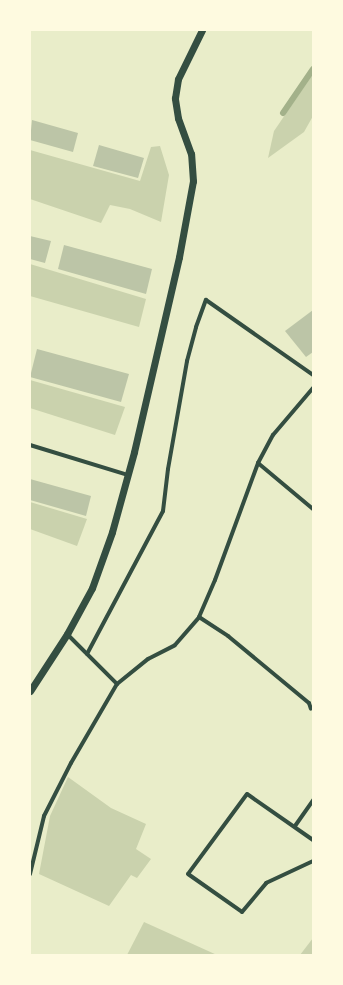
<!DOCTYPE html>
<style>
body{margin:0}
#map{position:relative;width:343px;height:985px;overflow:hidden;background:#e9edc9;font-family:"Space Grotesk",sans-serif}
div>[style]{position:absolute}
[style*='--x']{left:calc(var(--x)*1px);top:calc(var(--y)*1px);width:calc(var(--w)*1px);rotate:calc(var(--a)*1deg)}
.green>*{inset:0;background:#cad2ad}
.stream>*{height:6px;margin:-3px;padding:0 3px;transform-origin:3px;border-radius:3px;background:#a3b18a}
.building>*{inset:0;background:#bcc5a7}
.minor>*{height:4px;margin:-2px;padding:0 2px;transform-origin:2px;border-radius:2px;background:#344e41}
.tertiary>*{height:7px;margin:-3.5px;padding:0 3.5px;transform-origin:3.5px;border-radius:3.5px;background:#344e41}
span{translate:-50% -50%;white-space:nowrap;text-align:center;line-height:1.15;-webkit-text-stroke:3.5px #fefae0;paint-order:stroke}
.frame{position:absolute;inset:0;border:31px solid #fefae0;pointer-events:none}
</style>
<div id="map">
<div class="green">
<i style="clip-path:polygon(313px 74px,313px 116px,304px 132px,268px 158px,274px 131px)"></i>
<i style="clip-path:polygon(160px 146px,169px 175px,161px 222px,130px 209px,110px 205px,101px 223px,30px 199px,30px 150px,140px 181px,151px 147px)"></i>
<i style="clip-path:polygon(30px 264px,146px 299px,139px 327px,30px 296px)"></i>
<i style="clip-path:polygon(30px 380px,125px 407px,115px 435px,30px 408px)"></i>
<i style="clip-path:polygon(30px 502px,87px 519px,77px 546px,30px 529px)"></i>
<i style="clip-path:polygon(68px 777px,111px 808px,146px 824px,136px 849px,151px 859px,137px 878px,131px 875px,109px 906px,39px 874px,50px 816px)"></i>
<i style="clip-path:polygon(144px 922px,217px 955px,127px 955px)"></i>
<i style="clip-path:polygon(313px 938px,313px 955px,300px 955px)"></i>
</div>
<div class="stream">
<i style="--x:283;--y:113;--w:53;--a:-55.7"></i>
</div>
<div class="building">
<i style="clip-path:polygon(32px 120px,78px 133px,73px 152px,30px 140px)"></i>
<i style="clip-path:polygon(99px 145px,144px 158px,138px 178px,93px 166px)"></i>
<i style="clip-path:polygon(30px 236px,51px 241px,45px 263px,30px 259px)"></i>
<i style="clip-path:polygon(64px 245px,152px 269px,146px 294px,58px 269px)"></i>
<i style="clip-path:polygon(313px 310px,313px 352px,306px 357px,285px 331px)"></i>
<i style="clip-path:polygon(37px 349px,129px 374px,121px 402px,30px 377px)"></i>
<i style="clip-path:polygon(30px 479px,91px 496px,86px 516px,30px 500px)"></i>
</div>
<div class="minor">
<i style="--x:30;--y:445;--w:102;--a:17"></i>
<i style="--x:258;--y:463;--w:72;--a:39.9"></i>
<i style="--x:199;--y:617;--w:35;--a:33"></i>
<i style="--x:228;--y:636;--w:105;--a:39.6"></i>
<i style="--x:309;--y:703;--w:6;--a:72"></i>
<i style="--x:67;--y:634;--w:71;--a:45"></i>
<i style="--x:87;--y:654;--w:162;--a:-62"></i>
<i style="--x:163;--y:511;--w:42;--a:-83.2"></i>
<i style="--x:168;--y:469;--w:110;--a:-80"></i>
<i style="--x:187;--y:361;--w:35;--a:-75"></i>
<i style="--x:196;--y:327;--w:29;--a:-70"></i>
<i style="--x:206;--y:300;--w:131;--a:35"></i>
<i style="--x:295;--y:826;--w:32;--a:-55"></i>
<i style="--x:313;--y:840;--w:80;--a:-145.1"></i>
<i style="--x:247;--y:794;--w:99;--a:126.4"></i>
<i style="--x:188;--y:874;--w:66;--a:35.1"></i>
<i style="--x:242;--y:912;--w:38;--a:-50"></i>
<i style="--x:266;--y:883;--w:52;--a:-25.1"></i>
<i style="--x:30;--y:874;--w:60;--a:-76.4"></i>
<i style="--x:44;--y:816;--w:59;--a:-63"></i>
<i style="--x:71;--y:763;--w:91;--a:-59.8"></i>
<i style="--x:117;--y:684;--w:40;--a:-39"></i>
<i style="--x:148;--y:659;--w:30;--a:-27"></i>
<i style="--x:175;--y:645;--w:37;--a:-49"></i>
<i style="--x:199;--y:617;--w:40;--a:-66.6"></i>
<i style="--x:215;--y:580;--w:125;--a:-69.8"></i>
<i style="--x:258;--y:463;--w:32;--a:-62"></i>
<i style="--x:273;--y:435;--w:62;--a:-49.6"></i>
</div>
<div class="tertiary">
<i style="--x:30;--y:691;--w:68;--a:-57"></i>
<i style="--x:67;--y:634;--w:52;--a:-61.5"></i>
<i style="--x:92;--y:588;--w:59;--a:-70.3"></i>
<i style="--x:112;--y:532;--w:83;--a:-74.6"></i>
<i style="--x:134;--y:452;--w:200;--a:-77"></i>
<i style="--x:179;--y:257;--w:77;--a:-79.6"></i>
<i style="--x:193;--y:181;--w:27;--a:-94"></i>
<i style="--x:191;--y:154;--w:38;--a:-110"></i>
<i style="--x:178;--y:118;--w:20;--a:-99"></i>
<i style="--x:175;--y:98;--w:19;--a:-81"></i>
<i style="--x:178;--y:79;--w:55;--a:-63.9"></i>
</div>
<div class="frame"></div>
</div>
